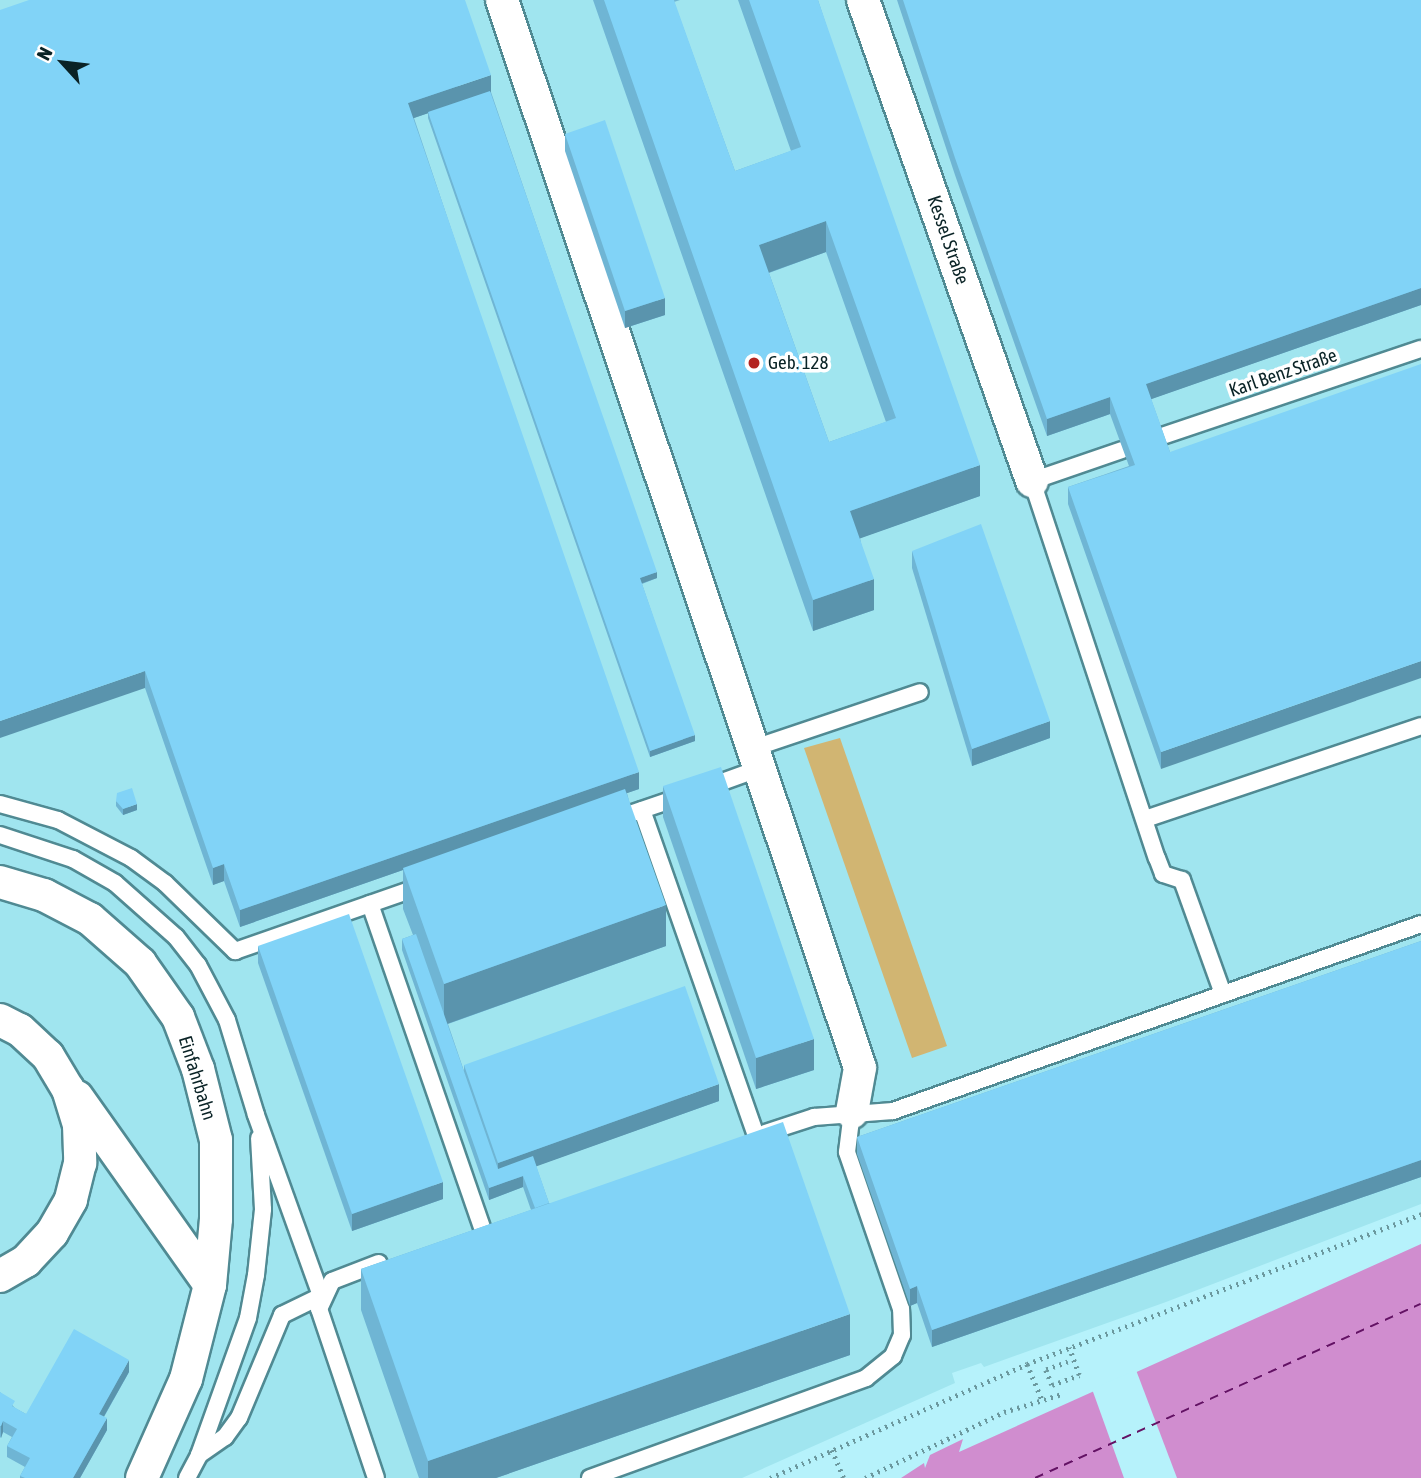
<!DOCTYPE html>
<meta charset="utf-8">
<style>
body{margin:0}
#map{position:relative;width:1421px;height:1478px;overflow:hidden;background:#b6f2fb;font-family:"Asap Condensed",sans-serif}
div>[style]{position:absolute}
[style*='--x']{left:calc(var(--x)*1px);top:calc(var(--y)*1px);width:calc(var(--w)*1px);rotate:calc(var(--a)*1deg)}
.built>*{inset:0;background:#a0e5ef}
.green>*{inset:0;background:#d1b572}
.water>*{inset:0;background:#d08dcf}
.pier>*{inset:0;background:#b6f2fb}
.ferry>*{height:2px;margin-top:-1px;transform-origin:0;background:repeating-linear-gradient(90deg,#631264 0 9px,transparent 0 16px)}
.path>*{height:4.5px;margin-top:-2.25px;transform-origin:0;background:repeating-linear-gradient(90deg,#6b989e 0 2px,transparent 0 7px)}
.roads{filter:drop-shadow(2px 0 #508a93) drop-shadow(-2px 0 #508a93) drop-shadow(0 2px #508a93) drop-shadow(0 -2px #508a93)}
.lane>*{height:16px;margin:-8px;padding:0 8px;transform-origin:8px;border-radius:8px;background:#fff}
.street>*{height:32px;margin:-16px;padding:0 16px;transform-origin:16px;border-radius:16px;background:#fff}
.wall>*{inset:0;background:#6fb5d4}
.shaded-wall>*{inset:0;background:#5a94ad}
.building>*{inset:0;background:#81d3f7}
.dots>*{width:19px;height:19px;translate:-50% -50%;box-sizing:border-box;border:4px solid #fff;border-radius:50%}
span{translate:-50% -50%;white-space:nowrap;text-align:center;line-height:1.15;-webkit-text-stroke:7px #fff;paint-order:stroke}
.street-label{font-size:19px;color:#0a2326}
.poi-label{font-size:19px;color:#0a2326}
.left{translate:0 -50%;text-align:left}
.north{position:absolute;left:28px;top:28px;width:70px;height:70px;-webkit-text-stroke:5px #fff;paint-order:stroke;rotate:297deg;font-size:19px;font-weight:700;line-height:28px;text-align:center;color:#0a2326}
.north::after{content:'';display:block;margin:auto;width:24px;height:32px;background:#0a2326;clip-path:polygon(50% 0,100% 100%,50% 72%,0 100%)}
</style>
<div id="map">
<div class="built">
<i style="clip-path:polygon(0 0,1421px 0,1421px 1204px,1166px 1302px,984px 1367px,981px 1363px,952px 1373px,955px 1383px,742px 1478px,0 1478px)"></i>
</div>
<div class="green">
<i style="clip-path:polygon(840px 738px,947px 1046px,912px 1058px,804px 748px)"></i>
</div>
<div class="water">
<i style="clip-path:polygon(1421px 1244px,1421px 1478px,901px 1478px,924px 1463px,925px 1468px,930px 1455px,963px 1439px,959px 1452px)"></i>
</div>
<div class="pier">
<i style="clip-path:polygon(1136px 1370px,1177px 1478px,1124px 1478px,1092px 1389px)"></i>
</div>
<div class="ferry">
<i style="--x:1035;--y:1478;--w:423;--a:-24.3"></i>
</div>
<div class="path">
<i style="--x:1068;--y:1362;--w:23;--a:160"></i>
<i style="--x:1046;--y:1370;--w:16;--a:68"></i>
<i style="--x:1052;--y:1385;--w:29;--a:-20"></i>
<i style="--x:1079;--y:1375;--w:29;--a:-110"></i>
<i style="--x:1027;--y:1364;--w:39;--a:67"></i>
<i style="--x:832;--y:1450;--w:30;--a:67"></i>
<i style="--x:770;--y:1478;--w:281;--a:-23.9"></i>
<i style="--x:1027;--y:1364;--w:422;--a:-20.8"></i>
<i style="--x:865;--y:1478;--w:154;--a:-25.4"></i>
<i style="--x:1004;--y:1412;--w:61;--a:-17.2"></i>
</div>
<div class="roads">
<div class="lane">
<i style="--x:1159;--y:437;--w:276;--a:-18.6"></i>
<i style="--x:1122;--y:450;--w:95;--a:161"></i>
<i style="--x:1032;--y:481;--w:397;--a:71.7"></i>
<i style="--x:1157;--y:858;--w:17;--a:69"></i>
<i style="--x:1163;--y:874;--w:20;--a:18"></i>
<i style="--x:1182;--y:880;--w:121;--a:70.2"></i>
<i style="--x:751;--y:749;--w:178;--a:-18.6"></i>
<i style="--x:708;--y:787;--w:53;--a:-19.8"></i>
<i style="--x:0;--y:804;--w:60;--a:15.4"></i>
<i style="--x:58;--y:820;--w:82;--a:27.5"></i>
<i style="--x:131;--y:858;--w:42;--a:36.3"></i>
<i style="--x:165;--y:883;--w:98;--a:44.2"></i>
<i style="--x:235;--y:951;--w:198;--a:-19.2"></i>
<i style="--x:642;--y:810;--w:345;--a:70.7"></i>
<i style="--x:615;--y:819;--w:72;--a:-18.7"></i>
<i style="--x:1145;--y:819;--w:291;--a:-18.6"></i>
<i style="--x:0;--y:835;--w:77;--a:18.2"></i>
<i style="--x:73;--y:859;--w:48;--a:29.7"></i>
<i style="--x:115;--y:883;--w:81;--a:41.5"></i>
<i style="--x:176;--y:937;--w:36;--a:52"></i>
<i style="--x:198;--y:965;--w:62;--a:62.2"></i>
<i style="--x:227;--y:1020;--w:99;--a:73"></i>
<i style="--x:256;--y:1115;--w:192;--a:70.2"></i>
<i style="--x:370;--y:904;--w:343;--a:70.9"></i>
<i style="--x:765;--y:1133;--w:52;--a:-18.1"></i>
<i style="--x:814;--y:1117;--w:79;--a:-4.3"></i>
<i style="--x:893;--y:1111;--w:560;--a:-19.5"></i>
<i style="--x:199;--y:1455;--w:145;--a:-70.3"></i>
<i style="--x:248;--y:1318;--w:44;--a:-79.5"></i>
<i style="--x:256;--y:1275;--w:66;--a:-83.9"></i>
<i style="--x:263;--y:1209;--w:71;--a:-93.2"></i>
<i style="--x:187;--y:1478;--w:26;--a:-62"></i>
<i style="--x:199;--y:1455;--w:32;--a:-35"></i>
<i style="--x:225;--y:1437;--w:24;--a:-54"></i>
<i style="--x:239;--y:1418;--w:112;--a:-67.3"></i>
<i style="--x:282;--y:1315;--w:43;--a:-26"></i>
<i style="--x:376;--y:1478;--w:178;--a:-108.6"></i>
<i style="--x:319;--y:1309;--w:31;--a:-65"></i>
<i style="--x:332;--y:1281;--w:50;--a:-21"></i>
<i style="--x:590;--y:1478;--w:294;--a:-19.9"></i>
<i style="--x:866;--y:1378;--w:35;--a:-39"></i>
<i style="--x:893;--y:1356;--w:23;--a:-67"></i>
<i style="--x:902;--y:1335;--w:26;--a:-92"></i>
<i style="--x:901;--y:1309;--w:166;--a:-109"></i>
<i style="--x:847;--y:1152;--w:40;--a:-82.9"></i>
</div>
<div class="street">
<i style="--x:502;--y:0;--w:1126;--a:71.47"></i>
<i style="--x:860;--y:1068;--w:45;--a:100.3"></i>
<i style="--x:863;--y:0;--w:510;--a:70.64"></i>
<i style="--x:0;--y:882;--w:46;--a:16.5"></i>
<i style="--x:44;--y:895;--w:52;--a:27.6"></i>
<i style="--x:90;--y:919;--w:67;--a:41.3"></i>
<i style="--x:140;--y:963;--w:66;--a:54.9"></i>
<i style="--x:178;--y:1017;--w:56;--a:69"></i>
<i style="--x:198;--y:1069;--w:73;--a:75.8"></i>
<i style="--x:216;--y:1140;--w:79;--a:90"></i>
<i style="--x:216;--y:1219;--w:66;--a:95.2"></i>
<i style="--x:210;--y:1285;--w:97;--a:104.3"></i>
<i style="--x:186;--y:1379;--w:108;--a:114"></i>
<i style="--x:0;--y:1020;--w:22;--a:27"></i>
<i style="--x:20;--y:1030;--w:38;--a:43"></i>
<i style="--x:48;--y:1056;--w:39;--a:59"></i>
<i style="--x:68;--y:1089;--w:38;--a:73"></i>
<i style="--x:79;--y:1125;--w:38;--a:88"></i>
<i style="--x:80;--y:1163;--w:38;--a:104"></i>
<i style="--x:71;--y:1200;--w:38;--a:120"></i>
<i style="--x:52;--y:1233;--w:38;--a:133"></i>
<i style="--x:26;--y:1261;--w:30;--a:150"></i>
<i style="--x:77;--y:1097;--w:230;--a:54.7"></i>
</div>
</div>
<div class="wall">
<i style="clip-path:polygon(evenodd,593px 0,680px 0,674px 2px,735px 171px,791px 151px,738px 0,818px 0,980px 496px,860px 538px,874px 610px,813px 631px,593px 0,826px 252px,886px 422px,829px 442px,769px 273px,826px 252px)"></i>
<i style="clip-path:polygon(897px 0,1421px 0,1421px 305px,1151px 399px,1170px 452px,1161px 769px,1068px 504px,1068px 487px,1129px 466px,1110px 414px,1047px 436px,955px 175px)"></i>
<i style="clip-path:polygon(0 10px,491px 92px,657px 578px,642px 584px,695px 741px,650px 757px,428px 118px,428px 113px,414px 118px,639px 789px,627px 793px,666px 946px,448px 1024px,464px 1071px,464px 1065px,719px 1101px,536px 1166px,549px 1203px,850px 1355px,496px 1478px,419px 1478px,361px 1310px,361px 1269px,531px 1210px,523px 1187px,489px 1200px,402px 950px,402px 939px,413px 935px,403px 909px,403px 870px,240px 927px,224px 881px,213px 885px,145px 688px)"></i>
<i style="clip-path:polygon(565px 134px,665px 315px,625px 328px,565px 151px)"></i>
<i style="clip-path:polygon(912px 551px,1050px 738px,972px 766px,912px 568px)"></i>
<i style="clip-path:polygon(663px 786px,814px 1070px,756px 1089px,663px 817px)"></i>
<i style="clip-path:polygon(116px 801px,137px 810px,123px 815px,116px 806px)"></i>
<i style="clip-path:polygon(1421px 941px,1421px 1177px,932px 1347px,917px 1303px,910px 1306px,857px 1154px,857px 1137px)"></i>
<i style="clip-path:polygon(258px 946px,443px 1199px,352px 1231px,258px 963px)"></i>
<i style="clip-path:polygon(129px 1372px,104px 1417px,107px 1430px,80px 1478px,20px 1478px,20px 1476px,25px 1467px,7px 1457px,7px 1446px,12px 1437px,3px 1432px,1px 1438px,0 1437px,0 1392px,15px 1408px,26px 1414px)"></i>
</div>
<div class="shaded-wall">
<i style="clip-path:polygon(491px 75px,491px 92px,408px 120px,408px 103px)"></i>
<i style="clip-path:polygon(826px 221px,826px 252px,759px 276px,759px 245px)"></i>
<i style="clip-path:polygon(1421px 288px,1421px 305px,1146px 401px,1146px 384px)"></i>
<i style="clip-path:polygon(665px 298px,665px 315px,625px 328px,625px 311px)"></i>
<i style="clip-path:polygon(1110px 397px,1110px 414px,1047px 436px,1047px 419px)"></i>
<i style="clip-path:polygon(980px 465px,980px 496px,850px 542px,850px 511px)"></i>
<i style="clip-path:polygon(657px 572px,657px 578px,640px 584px,640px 578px)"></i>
<i style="clip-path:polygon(874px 579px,874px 610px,813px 631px,813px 600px)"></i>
<i style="clip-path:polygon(1421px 661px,1421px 678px,1161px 769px,1161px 752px)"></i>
<i style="clip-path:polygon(145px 671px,145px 688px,0 738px,0 721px)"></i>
<i style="clip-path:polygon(1050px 721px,1050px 738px,972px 766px,972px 749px)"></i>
<i style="clip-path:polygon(695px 735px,695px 741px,650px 757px,650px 751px)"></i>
<i style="clip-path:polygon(639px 772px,639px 789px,404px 870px,403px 868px,403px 870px,240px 927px,240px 910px)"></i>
<i style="clip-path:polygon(137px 804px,137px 810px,123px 815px,123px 809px)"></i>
<i style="clip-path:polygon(224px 864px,224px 881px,213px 885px,213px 868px)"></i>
<i style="clip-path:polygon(666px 905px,666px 946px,444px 1025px,444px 984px)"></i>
<i style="clip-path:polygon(814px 1039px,814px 1070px,756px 1089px,756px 1058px)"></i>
<i style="clip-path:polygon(719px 1084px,719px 1101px,498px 1180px,498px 1163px)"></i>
<i style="clip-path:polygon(1421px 1160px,1421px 1177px,932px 1347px,932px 1330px)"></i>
<i style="clip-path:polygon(523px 1176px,523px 1187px,489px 1200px,489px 1188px)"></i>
<i style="clip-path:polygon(443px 1182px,443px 1199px,352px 1231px,352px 1214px)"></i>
<i style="clip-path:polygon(917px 1286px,917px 1303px,910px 1306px,910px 1289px)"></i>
<i style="clip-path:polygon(850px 1314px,850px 1355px,496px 1478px,428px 1478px,428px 1461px)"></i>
<i style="clip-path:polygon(129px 1360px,129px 1372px,99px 1425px,99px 1414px)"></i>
<i style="clip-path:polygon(107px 1418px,107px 1430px,80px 1478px,73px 1478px)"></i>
<i style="clip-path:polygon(3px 1421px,3px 1432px,1px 1438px,1px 1426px)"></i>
</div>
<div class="building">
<i style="clip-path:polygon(29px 0,465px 0,491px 75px,408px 103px,639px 772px,240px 910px,224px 864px,213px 868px,145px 671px,0 721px,0 10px)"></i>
<i style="clip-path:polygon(evenodd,604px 0,674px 0,735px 171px,801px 147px,749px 0,818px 0,980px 465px,850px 511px,874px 579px,813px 600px,604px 0,826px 221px,896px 418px,829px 442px,759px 245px,826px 221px)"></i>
<i style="clip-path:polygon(903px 0,1421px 0,1421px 288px,1146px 384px,1170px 452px,1421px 364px,1421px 661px,1161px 752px,1068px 487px,1135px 465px,1110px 397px,1047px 419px,955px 158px)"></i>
<i style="clip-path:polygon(490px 91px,657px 572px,640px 578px,695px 735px,650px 751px,428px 112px)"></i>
<i style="clip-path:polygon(605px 120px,665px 298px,625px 311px,565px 134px)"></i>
<i style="clip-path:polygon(981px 524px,1050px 721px,972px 749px,912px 551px)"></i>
<i style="clip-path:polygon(721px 767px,814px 1039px,756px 1058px,663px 786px)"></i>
<i style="clip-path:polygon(132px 788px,137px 804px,123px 809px,116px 801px,117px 793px)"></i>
<i style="clip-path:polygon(625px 789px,666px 905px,444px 984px,403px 868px)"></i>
<i style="clip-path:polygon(349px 914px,443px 1182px,352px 1214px,258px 946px)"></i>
<i style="clip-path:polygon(416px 934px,498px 1169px,533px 1156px,549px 1203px,535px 1208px,523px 1176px,489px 1188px,402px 939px)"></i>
<i style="clip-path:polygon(1421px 941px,1421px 1160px,932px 1330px,917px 1286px,910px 1289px,857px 1137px)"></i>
<i style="clip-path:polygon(685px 986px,719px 1084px,498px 1163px,464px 1065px)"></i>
<i style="clip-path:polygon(783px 1122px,850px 1314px,428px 1461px,361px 1269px)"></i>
<i style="clip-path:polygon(74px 1329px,129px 1360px,99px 1414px,107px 1418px,73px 1478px,25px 1478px,20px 1476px,30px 1458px,7px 1446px,17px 1429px,3px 1421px,1px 1426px,0 1426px,0 1392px,15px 1401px,12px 1406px,26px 1414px)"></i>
</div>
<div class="dots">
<i style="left:754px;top:363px;background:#b32421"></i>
</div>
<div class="street-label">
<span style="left:948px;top:240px;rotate:71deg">Kessel Straße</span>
<span style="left:1283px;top:373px;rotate:-19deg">Karl Benz Straße</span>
<span style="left:197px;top:1078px;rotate:73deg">Einfahrbahn</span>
</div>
<div class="poi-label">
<span class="left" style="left:768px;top:363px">Geb. 128</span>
</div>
<div class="north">N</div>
</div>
